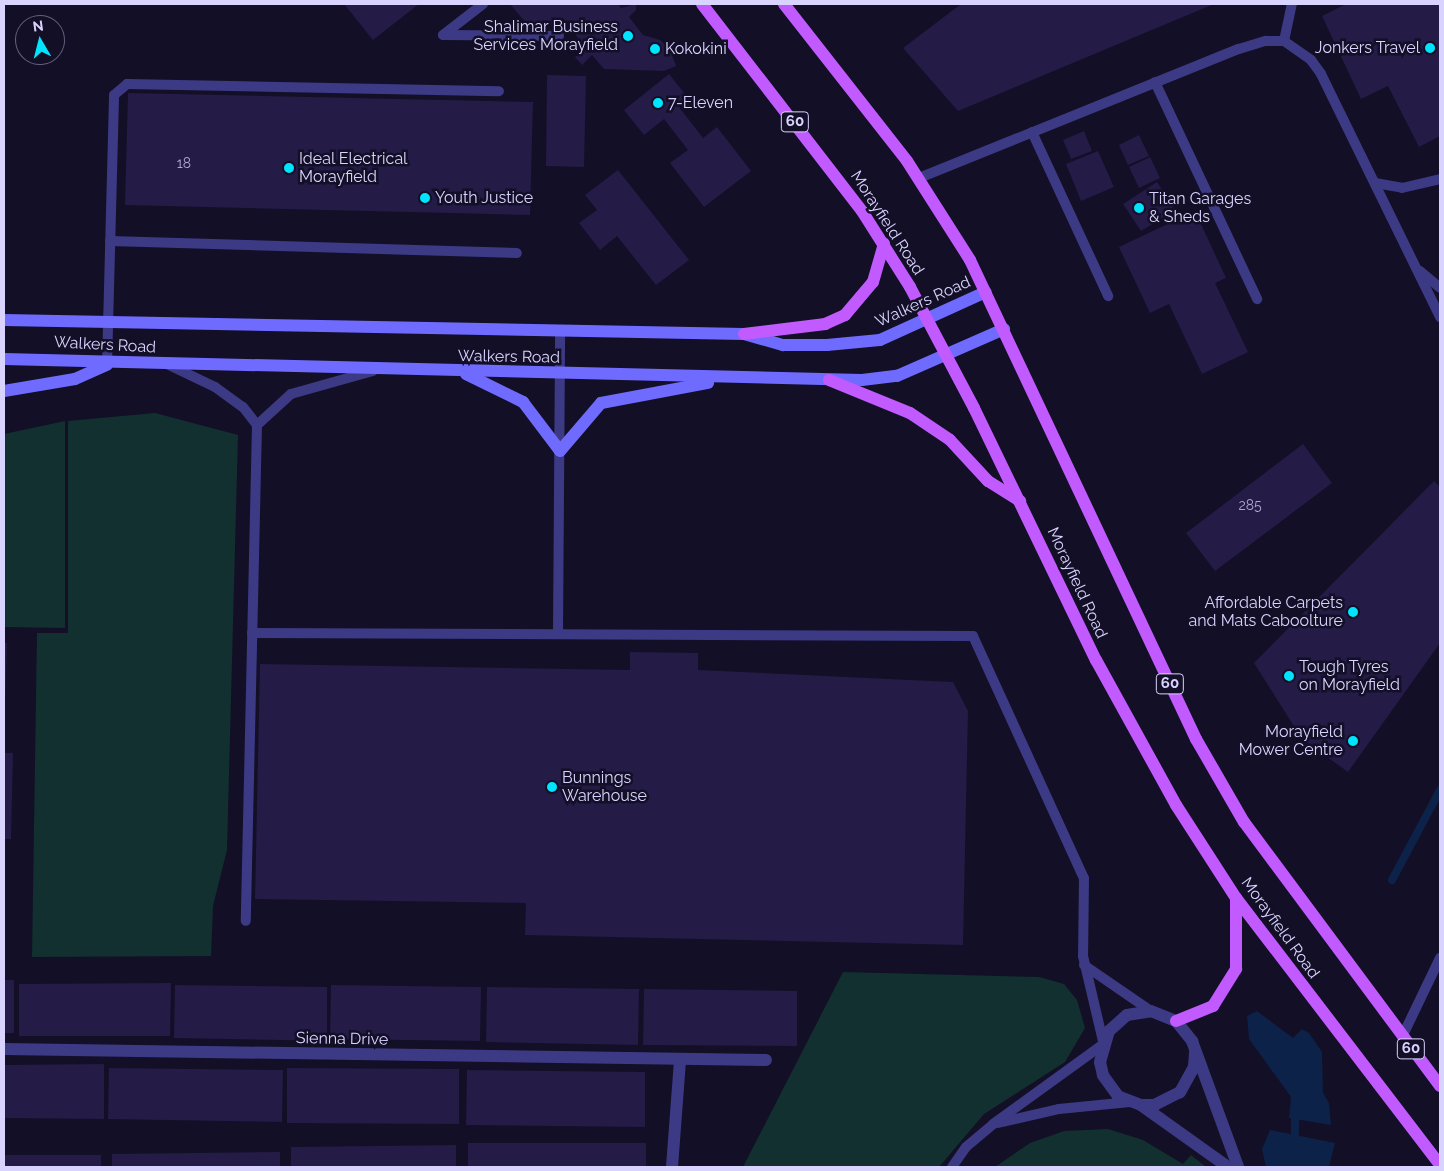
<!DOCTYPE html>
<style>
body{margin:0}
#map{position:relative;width:1444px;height:1171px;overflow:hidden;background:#130f26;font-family:Raleway,sans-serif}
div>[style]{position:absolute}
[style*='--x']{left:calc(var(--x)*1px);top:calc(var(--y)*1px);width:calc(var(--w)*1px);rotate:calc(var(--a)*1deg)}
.green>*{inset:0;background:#12302f}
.water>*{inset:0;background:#0c2248}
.stream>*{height:8px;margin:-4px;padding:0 4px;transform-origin:4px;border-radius:4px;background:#0c2248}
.building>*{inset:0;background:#241b47}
.lane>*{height:10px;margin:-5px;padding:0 5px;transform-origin:5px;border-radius:5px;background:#3d3a85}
.street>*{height:12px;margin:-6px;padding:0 6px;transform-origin:6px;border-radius:6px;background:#3d3a85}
.secondary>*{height:12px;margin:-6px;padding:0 6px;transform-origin:6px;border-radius:6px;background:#6f6bff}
.primary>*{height:12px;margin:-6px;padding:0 6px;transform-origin:6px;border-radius:6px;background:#c25bff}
.dots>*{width:14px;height:14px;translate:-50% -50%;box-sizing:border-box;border:2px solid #130f26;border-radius:50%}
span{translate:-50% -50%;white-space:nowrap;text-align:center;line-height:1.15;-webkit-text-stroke:5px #130f26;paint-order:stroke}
.number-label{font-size:14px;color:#aca6d1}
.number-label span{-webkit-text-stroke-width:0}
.shield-label span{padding:1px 4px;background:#130f26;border:1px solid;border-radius:4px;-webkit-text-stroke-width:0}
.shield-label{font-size:15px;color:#d9d4ff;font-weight:700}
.poi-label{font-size:16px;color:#d9d4ff}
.right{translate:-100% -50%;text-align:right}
.left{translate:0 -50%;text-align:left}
.street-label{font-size:16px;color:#d9d4ff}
.frame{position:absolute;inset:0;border:5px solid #d9d4ff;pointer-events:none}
.north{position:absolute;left:15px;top:15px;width:50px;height:50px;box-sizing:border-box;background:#130f26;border:1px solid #625e7d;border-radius:50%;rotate:352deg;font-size:14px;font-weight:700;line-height:20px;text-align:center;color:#d9d4ff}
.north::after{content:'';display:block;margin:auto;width:18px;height:22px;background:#00e5ff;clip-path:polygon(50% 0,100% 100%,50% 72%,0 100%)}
</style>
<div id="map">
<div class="green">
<i style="clip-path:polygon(155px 413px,238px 435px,227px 850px,213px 906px,211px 956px,32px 957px,37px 633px,68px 633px,68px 421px)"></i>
<i style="clip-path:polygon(65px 421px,65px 628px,4px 627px,4px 434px)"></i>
<i style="clip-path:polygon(843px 972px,1039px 977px,1064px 984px,1077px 1000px,1085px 1028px,1065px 1062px,984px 1114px,939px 1167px,743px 1167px)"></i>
<i style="clip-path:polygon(1108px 1129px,1143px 1140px,1183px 1164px,1191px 1155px,1206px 1167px,995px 1167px,1030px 1143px,1064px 1131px)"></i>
</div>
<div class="water">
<i style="clip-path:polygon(1257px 1011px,1293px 1038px,1302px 1029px,1309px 1033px,1322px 1052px,1323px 1093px,1329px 1103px,1331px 1125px,1289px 1118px,1291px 1097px,1249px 1039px,1247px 1016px)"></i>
<i style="clip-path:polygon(1270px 1130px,1335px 1143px,1329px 1167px,1266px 1167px,1262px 1149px)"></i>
</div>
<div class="stream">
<i style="--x:1392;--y:880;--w:102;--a:-61.9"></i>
<i style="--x:1295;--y:1144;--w:36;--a:-90"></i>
</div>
<div class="building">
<i style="clip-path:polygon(344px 4px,419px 4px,373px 40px)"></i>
<i style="clip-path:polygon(510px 4px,618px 4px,621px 8px,636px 4px,636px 10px,629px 17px,643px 35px,660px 40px,670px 49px,676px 66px,664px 71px,604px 69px,592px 55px,582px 65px,575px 57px,586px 49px,563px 18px,554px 25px,527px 24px)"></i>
<i style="clip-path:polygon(961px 4px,1214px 4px,958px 111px,903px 48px)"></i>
<i style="clip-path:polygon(1346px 4px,1440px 4px,1440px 136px,1419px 147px,1388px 86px,1361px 99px,1322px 16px)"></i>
<i style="clip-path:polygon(669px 74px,689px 99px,679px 107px,703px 138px,717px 127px,751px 171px,704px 207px,670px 163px,688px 150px,664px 119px,644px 135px,624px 110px)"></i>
<i style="clip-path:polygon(547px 75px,586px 76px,584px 167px,546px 166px)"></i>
<i style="clip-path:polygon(128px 93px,533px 102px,530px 215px,125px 205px)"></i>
<i style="clip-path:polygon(1084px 131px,1092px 151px,1071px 159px,1063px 140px)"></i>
<i style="clip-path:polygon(1139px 135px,1149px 156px,1128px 165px,1119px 145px)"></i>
<i style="clip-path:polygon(1098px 151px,1114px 187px,1081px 201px,1066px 164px)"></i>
<i style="clip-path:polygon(1150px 157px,1160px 178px,1139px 188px,1129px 167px)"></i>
<i style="clip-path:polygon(618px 170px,689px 260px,656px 285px,617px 236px,600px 250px,579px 223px,597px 210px,585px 195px)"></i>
<i style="clip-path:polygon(1157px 182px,1175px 210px,1141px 231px,1123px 204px)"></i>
<i style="clip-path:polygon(1195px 211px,1226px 278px,1215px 283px,1248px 352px,1202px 374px,1169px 304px,1150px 313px,1119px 247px)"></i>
<i style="clip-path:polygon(1303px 444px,1332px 483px,1215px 571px,1186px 533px)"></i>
<i style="clip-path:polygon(1434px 481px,1440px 487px,1440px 643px,1348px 772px,1302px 739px,1254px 663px)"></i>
<i style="clip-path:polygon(4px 643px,7px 643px,5px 704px,4px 704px)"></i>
<i style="clip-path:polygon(630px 652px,698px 653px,698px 670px,953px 682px,968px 711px,963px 945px,525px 935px,526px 903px,255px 899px,260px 664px,630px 670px)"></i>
<i style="clip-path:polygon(4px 753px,13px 753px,11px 839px,4px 839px)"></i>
<i style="clip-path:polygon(4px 980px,14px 980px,14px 1033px,4px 1033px)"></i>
<i style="clip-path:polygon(171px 983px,170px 1036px,19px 1036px,19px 984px)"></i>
<i style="clip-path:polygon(175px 985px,327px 987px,327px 1041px,174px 1038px)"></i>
<i style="clip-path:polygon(331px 985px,481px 987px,480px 1041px,330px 1039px)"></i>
<i style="clip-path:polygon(487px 987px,639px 989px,638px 1045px,486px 1042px)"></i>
<i style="clip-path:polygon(644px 989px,797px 991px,797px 1046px,643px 1045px)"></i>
<i style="clip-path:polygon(104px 1064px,104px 1119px,4px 1118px,4px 1065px)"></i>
<i style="clip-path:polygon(109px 1068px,283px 1070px,282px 1122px,108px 1119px)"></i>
<i style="clip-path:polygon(287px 1068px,459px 1069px,459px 1124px,287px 1123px)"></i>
<i style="clip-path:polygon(467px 1070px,645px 1072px,645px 1127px,466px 1125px)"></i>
<i style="clip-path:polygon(468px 1143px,646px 1143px,646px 1167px,468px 1167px)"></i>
<i style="clip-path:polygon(456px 1145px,456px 1167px,291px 1167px,291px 1147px)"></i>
<i style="clip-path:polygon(280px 1152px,280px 1167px,112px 1167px,112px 1154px)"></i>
<i style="clip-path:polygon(4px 1155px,101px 1155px,101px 1167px,4px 1167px)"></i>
</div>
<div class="lane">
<i style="--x:443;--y:35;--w:116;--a:0.5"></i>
<i style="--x:443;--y:35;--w:51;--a:-37.8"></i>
<i style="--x:1284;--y:41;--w:38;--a:-78"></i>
<i style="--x:1155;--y:82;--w:240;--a:64.8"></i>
<i style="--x:1032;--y:132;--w:181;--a:65.1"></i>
<i style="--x:919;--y:178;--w:345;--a:-22"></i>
<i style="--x:1239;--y:49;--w:28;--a:-17"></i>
<i style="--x:1266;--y:41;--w:18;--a:0"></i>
<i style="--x:1284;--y:41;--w:33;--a:35"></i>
<i style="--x:1311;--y:60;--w:17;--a:54"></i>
<i style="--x:1321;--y:74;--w:271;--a:63.9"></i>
<i style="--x:1375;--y:183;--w:27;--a:10"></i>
<i style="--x:1402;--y:188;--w:39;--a:-13"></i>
<i style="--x:110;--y:241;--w:407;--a:1.7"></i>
<i style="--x:1420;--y:271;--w:26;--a:40"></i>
<i style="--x:107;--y:365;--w:270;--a:-88.5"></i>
<i style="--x:114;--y:95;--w:17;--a:-40"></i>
<i style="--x:127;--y:84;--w:372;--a:1.1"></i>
<i style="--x:169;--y:365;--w:51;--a:25.6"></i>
<i style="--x:215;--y:387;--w:34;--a:36"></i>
<i style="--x:243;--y:407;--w:23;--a:52"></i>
<i style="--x:257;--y:425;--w:496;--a:91.3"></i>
<i style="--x:257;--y:425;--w:46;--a:-42.4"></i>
<i style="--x:291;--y:394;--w:85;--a:-15.7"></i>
<i style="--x:252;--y:633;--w:721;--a:0.24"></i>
<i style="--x:973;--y:636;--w:266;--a:65.4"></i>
<i style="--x:1084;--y:878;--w:78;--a:90.7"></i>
<i style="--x:1083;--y:956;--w:87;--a:76.8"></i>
<i style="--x:558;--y:634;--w:304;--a:-89.6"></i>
<i style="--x:1084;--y:965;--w:81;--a:34.5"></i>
<i style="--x:1402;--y:1037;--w:88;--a:-64.3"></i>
<i style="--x:998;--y:1123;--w:63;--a:-12.9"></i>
<i style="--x:1059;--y:1109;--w:71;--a:-5.6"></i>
<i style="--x:952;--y:1167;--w:24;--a:-55"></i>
<i style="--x:966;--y:1147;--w:35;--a:-40"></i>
<i style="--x:993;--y:1124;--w:135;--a:-35.9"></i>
</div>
<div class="street">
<i style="--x:4;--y:1049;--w:762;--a:0.83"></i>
<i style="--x:1195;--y:1053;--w:14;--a:94"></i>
<i style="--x:1194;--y:1067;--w:29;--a:119"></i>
<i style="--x:1180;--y:1092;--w:28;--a:153"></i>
<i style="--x:1155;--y:1105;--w:14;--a:180"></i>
<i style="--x:1141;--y:1105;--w:25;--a:-159"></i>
<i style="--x:1118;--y:1096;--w:26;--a:-126"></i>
<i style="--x:1103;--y:1075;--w:13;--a:-103"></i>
<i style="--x:1100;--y:1062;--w:32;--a:-74"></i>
<i style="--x:1109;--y:1031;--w:24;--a:-42"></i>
<i style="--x:1127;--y:1015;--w:24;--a:-9"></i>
<i style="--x:1151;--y:1011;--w:27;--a:22"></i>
<i style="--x:1176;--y:1021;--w:26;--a:51"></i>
<i style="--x:1192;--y:1041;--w:134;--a:69.9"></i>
<i style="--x:1141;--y:1105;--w:107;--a:35.5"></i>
<i style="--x:672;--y:1167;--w:106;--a:-85.7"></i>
</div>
<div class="secondary">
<i style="--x:4;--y:320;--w:740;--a:1.08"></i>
<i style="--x:744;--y:334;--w:41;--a:15.8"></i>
<i style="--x:783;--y:345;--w:44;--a:0"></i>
<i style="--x:827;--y:345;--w:53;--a:-5.4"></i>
<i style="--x:880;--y:340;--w:116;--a:-24.4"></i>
<i style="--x:4;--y:359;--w:858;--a:1.4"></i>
<i style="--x:862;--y:380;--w:35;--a:-7"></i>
<i style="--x:897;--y:376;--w:117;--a:-23.7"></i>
<i style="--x:466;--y:374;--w:64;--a:26.2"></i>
<i style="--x:523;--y:402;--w:61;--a:52.9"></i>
<i style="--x:560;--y:451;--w:63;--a:-49.5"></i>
<i style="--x:601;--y:403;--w:109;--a:-10.6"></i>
<i style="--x:4;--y:391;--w:72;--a:-9.6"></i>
<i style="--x:75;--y:379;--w:35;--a:-24"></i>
</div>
<div class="primary">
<i style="--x:702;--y:4;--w:262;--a:52.3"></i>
<i style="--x:862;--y:211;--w:90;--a:57.7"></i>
<i style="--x:910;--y:287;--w:137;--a:62.1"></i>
<i style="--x:974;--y:408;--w:280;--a:64.2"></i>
<i style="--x:1096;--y:660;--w:166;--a:61.1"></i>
<i style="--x:1176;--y:805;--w:111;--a:57.2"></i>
<i style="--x:1236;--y:898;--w:336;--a:52.6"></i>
<i style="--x:784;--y:4;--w:199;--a:51.9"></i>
<i style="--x:907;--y:161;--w:117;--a:57.5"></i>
<i style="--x:970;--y:260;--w:530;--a:64.74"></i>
<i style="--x:1196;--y:739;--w:96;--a:60"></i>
<i style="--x:1244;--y:822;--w:329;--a:53.4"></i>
<i style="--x:744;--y:334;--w:82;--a:-7"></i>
<i style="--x:825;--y:324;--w:22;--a:-24"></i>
<i style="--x:845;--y:315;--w:43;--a:-49.7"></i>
<i style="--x:873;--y:282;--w:40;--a:-74"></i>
<i style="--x:829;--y:380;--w:87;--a:22.2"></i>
<i style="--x:910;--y:413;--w:48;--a:34"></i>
<i style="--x:950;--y:440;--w:56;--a:47.2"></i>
<i style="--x:988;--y:481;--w:38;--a:32"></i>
<i style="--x:1176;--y:1021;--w:40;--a:-22"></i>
<i style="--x:1213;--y:1006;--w:44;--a:-58.1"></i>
<i style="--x:1236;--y:969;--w:71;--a:-90"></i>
</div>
<div class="dots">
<i style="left:628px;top:36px;background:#00e5ff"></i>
<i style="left:1430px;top:48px;background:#00e5ff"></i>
<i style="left:655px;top:49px;background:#00e5ff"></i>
<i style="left:658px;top:103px;background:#00e5ff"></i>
<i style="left:289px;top:168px;background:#00e5ff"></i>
<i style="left:425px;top:198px;background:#00e5ff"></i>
<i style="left:1139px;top:208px;background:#00e5ff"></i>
<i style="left:1353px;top:612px;background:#00e5ff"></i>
<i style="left:1289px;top:676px;background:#00e5ff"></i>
<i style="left:1353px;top:741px;background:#00e5ff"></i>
<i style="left:552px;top:787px;background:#00e5ff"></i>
</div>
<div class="number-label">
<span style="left:184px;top:163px">18</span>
<span style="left:1250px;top:505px">285</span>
</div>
<div class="shield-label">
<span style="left:795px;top:122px">60</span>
<span style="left:1170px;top:684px">60</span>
<span style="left:1411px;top:1049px">60</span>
</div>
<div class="poi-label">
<span class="right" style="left:618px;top:36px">Shalimar Business<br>Services Morayfield</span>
<span class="right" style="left:1420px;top:48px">Jonkers Travel</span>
<span class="left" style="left:665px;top:49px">Kokokini</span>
<span class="left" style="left:668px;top:103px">7-Eleven</span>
<span class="left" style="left:299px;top:168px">Ideal Electrical<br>Morayfield</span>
<span class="left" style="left:435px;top:198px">Youth Justice</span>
<span class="left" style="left:1149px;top:208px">Titan Garages<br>&amp; Sheds</span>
<span class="right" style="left:1343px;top:612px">Affordable Carpets<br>and Mats Caboolture</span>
<span class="left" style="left:1299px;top:676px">Tough Tyres<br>on Morayfield</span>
<span class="right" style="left:1343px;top:741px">Morayfield<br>Mower Centre</span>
<span class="left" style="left:562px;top:787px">Bunnings<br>Warehouse</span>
</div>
<div class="street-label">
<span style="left:887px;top:223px;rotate:57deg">Morayfield Road</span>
<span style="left:923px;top:302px;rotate:-24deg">Walkers Road</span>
<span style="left:105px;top:345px;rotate:3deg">Walkers Road</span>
<span style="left:509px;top:357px;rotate:1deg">Walkers Road</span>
<span style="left:1077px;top:583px;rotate:65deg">Morayfield Road</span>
<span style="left:1280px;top:928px;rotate:54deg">Morayfield Road</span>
<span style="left:342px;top:1039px;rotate:1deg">Sienna Drive</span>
</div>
<div class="frame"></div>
<div class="north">N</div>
</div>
